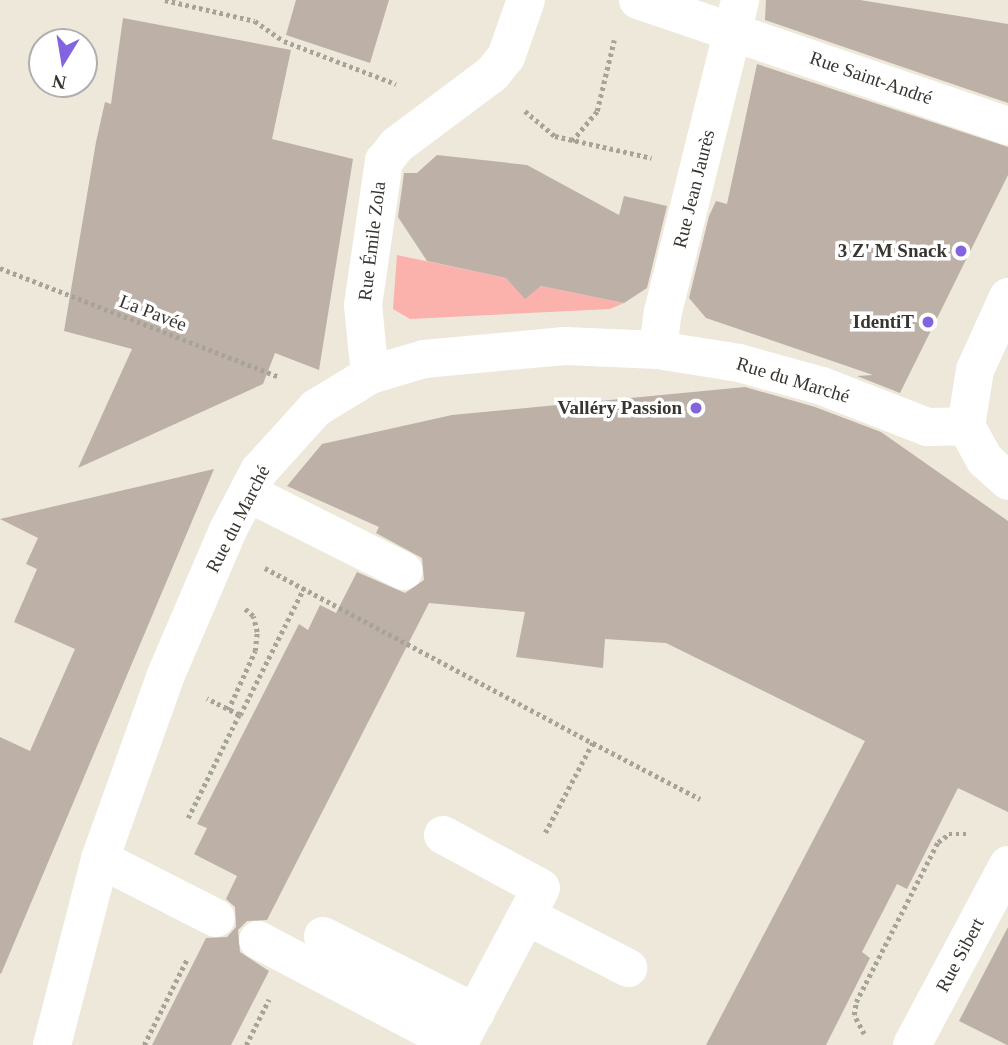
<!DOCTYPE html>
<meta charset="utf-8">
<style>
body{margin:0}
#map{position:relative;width:1008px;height:1045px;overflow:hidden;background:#eee8da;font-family:Georgia,serif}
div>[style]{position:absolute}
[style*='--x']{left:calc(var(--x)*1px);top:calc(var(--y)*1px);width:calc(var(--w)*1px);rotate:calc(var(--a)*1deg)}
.green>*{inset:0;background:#fbb1ac}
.building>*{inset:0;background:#bdb0a7}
.path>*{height:4.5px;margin-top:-2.25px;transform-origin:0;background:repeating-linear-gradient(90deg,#a8a399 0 3.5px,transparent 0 7px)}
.minor>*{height:38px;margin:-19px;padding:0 19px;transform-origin:19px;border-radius:19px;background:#fff}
.major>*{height:38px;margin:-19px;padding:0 19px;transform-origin:19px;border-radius:19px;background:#fff}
.dots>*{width:19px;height:19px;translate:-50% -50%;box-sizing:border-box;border:4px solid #fff;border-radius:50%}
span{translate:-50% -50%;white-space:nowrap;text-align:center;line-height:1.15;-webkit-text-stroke:7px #fff;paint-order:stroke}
.street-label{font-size:19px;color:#393631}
.poi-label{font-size:19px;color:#393631;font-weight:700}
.right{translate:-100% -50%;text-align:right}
.north{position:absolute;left:28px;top:28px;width:70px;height:70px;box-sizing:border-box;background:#fff;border:2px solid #b0afad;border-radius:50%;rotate:191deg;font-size:19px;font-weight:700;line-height:28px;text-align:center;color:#393631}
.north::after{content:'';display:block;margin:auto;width:24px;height:32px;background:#8364e0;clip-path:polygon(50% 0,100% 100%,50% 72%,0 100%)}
</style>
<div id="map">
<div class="green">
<i style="clip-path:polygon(397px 255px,506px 278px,525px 298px,541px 286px,624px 303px,610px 309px,410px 319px,393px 309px)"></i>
</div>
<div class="building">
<i style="clip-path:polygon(296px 0,389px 0,370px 63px,286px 35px)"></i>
<i style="clip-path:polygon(766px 0,860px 0,1008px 24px,1008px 103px,765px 20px)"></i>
<i style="clip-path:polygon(123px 18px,291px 50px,272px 139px,353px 159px,319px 370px,275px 353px,263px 384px,78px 468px,132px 349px,64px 331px,96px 142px,105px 102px,111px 104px)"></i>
<i style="clip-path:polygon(757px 64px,1008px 147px,1008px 175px,900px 393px,857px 376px,873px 375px,706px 318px,689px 298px,709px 216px,716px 201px,727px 204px)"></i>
<i style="clip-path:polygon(437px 155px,527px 165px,619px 215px,624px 196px,667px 206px,647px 288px,624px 303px,541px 286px,525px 299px,506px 278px,427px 261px,398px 217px,404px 173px,417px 173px)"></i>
<i style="clip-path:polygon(745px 387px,815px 407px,881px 432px,1008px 521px,1008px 812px,958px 788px,907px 889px,897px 884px,862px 952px,870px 958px,826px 1045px,706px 1045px,865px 741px,666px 643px,605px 639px,603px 668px,516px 657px,525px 612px,429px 603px,267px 920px,247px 921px,238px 930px,240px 952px,269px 971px,231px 1045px,152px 1045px,206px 938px,227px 937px,236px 927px,235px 907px,226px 899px,237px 876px,194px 854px,207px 828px,197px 824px,299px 624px,308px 630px,320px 605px,336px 613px,357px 572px,405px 593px,424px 580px,422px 558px,376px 533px,379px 527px,287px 486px,322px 444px,452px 415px)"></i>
<i style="clip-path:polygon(214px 469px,1px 974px,0 973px,0 737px,30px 751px,75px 649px,14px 622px,37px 569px,26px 564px,38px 538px,0 519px)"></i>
<i style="clip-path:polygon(1008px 927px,1008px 1045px,1007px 1045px,959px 1021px)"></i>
</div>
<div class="path">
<i style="--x:165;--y:0;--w:92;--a:13.1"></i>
<i style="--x:255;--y:21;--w:35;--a:35"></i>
<i style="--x:284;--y:41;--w:120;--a:21"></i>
<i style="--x:525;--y:111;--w:39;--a:40"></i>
<i style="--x:555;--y:136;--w:99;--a:12.8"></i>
<i style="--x:572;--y:141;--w:39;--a:-50"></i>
<i style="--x:597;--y:111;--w:73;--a:-76.5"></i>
<i style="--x:0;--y:268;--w:300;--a:21.3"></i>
<i style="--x:265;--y:568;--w:372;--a:28.1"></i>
<i style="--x:593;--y:743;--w:103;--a:117.8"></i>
<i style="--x:228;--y:710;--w:65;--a:-65.4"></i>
<i style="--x:255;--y:651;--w:19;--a:-84"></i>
<i style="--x:257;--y:632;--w:16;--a:-104"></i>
<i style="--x:253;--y:616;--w:11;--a:-139"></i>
<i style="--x:240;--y:715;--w:142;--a:-63.3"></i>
<i style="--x:593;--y:743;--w:121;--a:27.6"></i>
<i style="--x:188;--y:818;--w:115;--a:-63.7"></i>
<i style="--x:239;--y:715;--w:36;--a:-153"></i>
<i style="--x:864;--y:1034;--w:21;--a:-118"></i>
<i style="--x:854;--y:1015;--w:13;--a:-81"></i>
<i style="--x:856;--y:1002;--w:180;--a:-62.9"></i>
<i style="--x:938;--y:842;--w:14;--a:-36"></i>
<i style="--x:949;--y:834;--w:21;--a:0"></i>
<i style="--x:144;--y:1045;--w:96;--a:-63.4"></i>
<i style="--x:246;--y:1045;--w:51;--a:-63.4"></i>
</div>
<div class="minor">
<i style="--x:638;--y:0;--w:391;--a:18.8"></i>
<i style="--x:658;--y:350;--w:38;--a:-83"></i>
<i style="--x:663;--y:312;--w:321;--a:-76.1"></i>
<i style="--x:370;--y:375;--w:70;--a:-95.7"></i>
<i style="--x:363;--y:305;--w:146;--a:-81.7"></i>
<i style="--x:384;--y:161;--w:21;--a:-51"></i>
<i style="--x:397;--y:145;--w:119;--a:-36.8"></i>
<i style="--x:492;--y:74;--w:22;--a:-51"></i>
<i style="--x:506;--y:57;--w:60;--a:-70.7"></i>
<i style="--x:248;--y:493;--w:174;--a:26.6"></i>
<i style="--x:443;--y:835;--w:111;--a:28.4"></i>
<i style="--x:541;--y:888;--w:175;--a:117.9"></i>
<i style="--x:100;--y:859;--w:130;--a:27"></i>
<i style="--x:527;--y:916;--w:114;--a:27.2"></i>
<i style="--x:323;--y:936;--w:171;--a:26.7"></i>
<i style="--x:258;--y:940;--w:226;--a:27.7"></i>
<i style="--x:52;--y:1045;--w:192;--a:-75.5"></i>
<i style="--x:100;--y:859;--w:193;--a:-70.3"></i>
<i style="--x:165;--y:677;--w:160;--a:-66.8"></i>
<i style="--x:228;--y:530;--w:67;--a:-62.3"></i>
<i style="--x:259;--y:471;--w:85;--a:-47.9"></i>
<i style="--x:316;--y:408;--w:63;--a:-31.4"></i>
<i style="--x:370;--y:375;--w:56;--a:-16.5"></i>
<i style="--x:424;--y:359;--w:141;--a:-5.3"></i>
<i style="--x:564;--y:346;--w:94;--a:2.4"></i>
<i style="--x:658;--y:350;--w:82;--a:9.1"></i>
<i style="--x:739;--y:363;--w:86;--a:15.5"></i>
<i style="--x:822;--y:386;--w:113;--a:21.3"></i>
<i style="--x:927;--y:427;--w:39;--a:-1"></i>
<i style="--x:912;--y:1045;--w:204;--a:-61.9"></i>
</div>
<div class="major">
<i style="--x:1008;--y:297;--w:80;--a:114.3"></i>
<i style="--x:975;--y:370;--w:57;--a:99.1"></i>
<i style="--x:966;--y:426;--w:39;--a:61"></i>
<i style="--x:985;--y:460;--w:31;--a:42"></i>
</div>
<div class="dots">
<i style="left:961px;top:251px;background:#8364e0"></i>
<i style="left:928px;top:322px;background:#8364e0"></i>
<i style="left:696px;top:408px;background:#8364e0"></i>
</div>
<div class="street-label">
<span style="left:871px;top:78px;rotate:19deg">Rue Saint-André</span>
<span style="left:694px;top:189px;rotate:-76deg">Rue Jean Jaurès</span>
<span style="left:372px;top:241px;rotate:-83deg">Rue Émile Zola</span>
<span style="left:153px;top:313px;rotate:21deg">La Pavée</span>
<span style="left:793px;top:380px;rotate:17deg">Rue du Marché</span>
<span style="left:238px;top:519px;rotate:-63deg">Rue du Marché</span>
<span style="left:960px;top:955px;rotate:-62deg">Rue Sibert</span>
</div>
<div class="poi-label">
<span class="right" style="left:947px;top:251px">3 Z' M Snack</span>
<span class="right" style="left:914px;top:322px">IdentiT</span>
<span class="right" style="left:682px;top:408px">Valléry Passion</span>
</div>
<div class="north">N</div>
</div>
